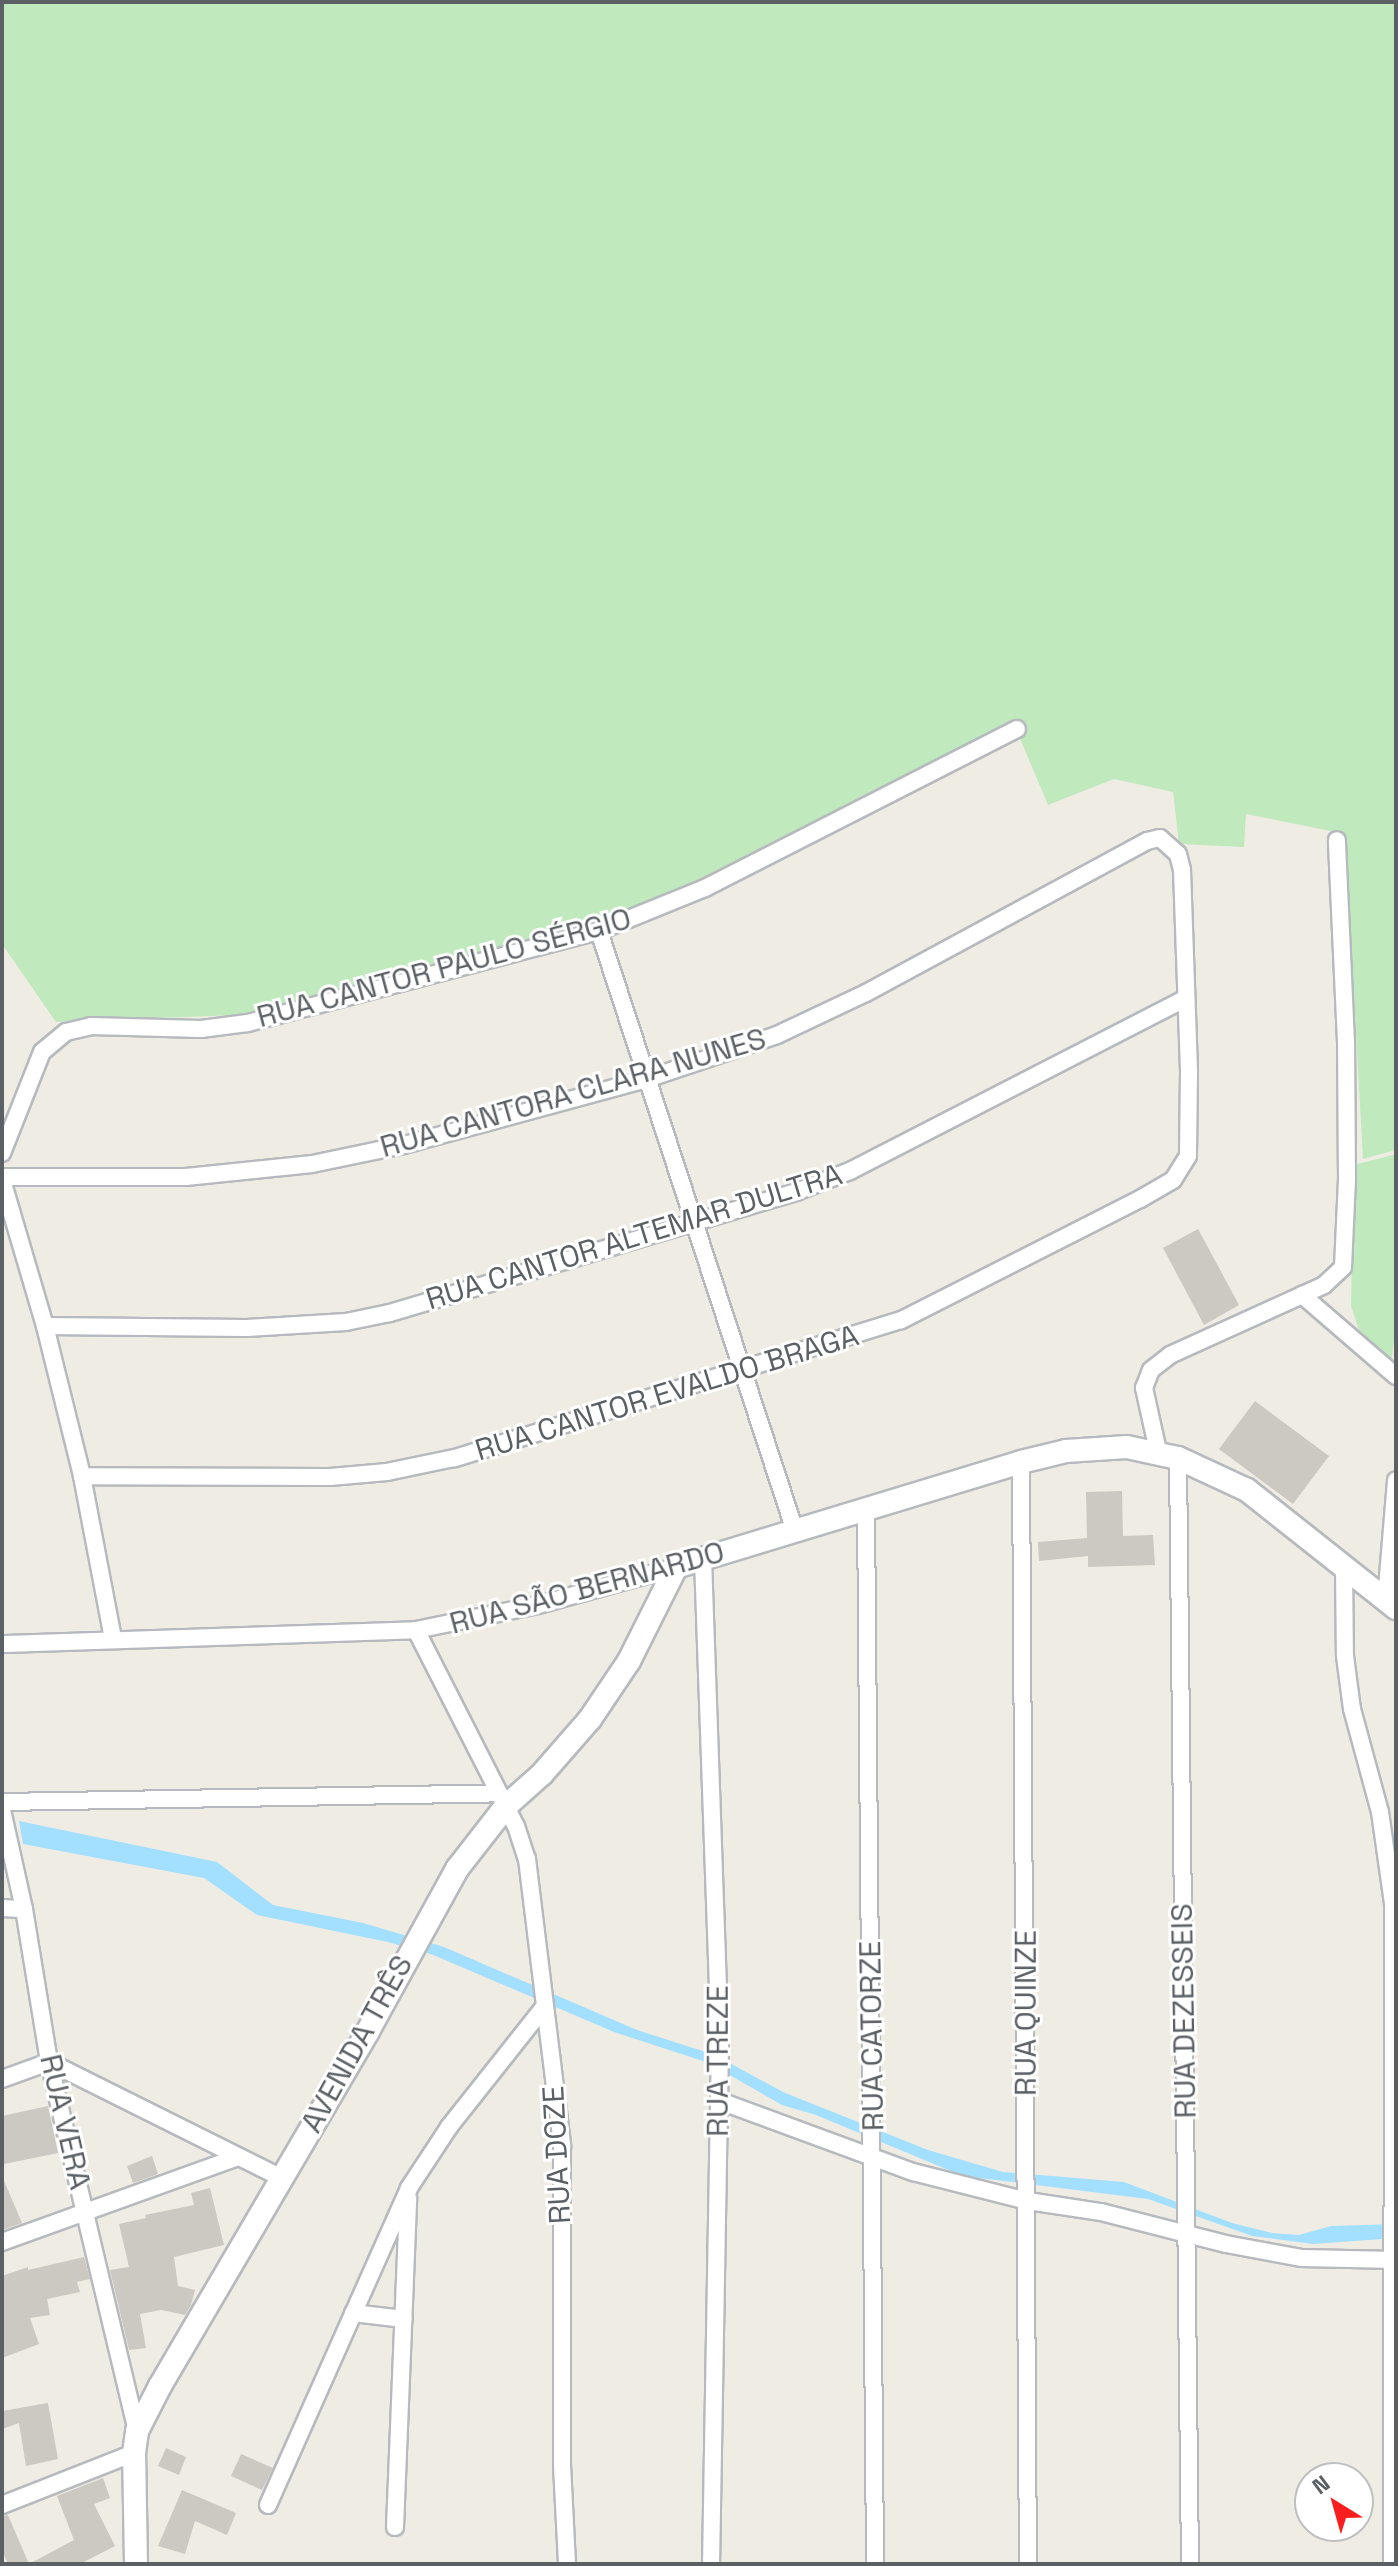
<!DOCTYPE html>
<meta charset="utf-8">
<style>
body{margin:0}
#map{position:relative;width:1398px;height:2566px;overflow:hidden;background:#efece3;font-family:"Space Grotesk",sans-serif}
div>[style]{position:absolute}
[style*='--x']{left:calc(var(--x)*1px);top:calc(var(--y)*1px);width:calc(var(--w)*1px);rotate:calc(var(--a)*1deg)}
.green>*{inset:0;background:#c0e9bd}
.water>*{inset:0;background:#a3dfff}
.building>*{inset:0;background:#ccc8c2}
.roads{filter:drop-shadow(2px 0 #b6babe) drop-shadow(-2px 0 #b6babe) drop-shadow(0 2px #b6babe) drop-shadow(0 -2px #b6babe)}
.minor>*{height:16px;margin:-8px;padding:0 8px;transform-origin:8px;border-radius:8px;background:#fff}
.tertiary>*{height:22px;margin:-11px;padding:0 11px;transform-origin:11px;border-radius:11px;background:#fff}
span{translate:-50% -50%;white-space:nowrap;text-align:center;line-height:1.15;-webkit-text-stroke:6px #fff;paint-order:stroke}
.street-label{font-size:30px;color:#5b6065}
.frame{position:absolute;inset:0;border:4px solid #5b6065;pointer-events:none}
.north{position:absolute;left:1294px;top:2462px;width:80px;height:80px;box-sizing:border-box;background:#fff;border:2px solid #bdbfc1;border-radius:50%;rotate:323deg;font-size:22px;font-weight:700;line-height:32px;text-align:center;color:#5b6065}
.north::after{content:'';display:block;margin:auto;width:28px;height:36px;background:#fa1e1f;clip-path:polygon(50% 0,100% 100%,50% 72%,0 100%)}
</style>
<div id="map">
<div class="green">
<i style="clip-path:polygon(2px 2px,1396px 2px,1396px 1150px,1363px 1159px,1345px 834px,1246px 814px,1244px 847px,1179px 844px,1173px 792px,1114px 779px,1048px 805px,1019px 736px,598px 936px,237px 1015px,56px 1022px,2px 944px)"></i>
<i style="clip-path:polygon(1396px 1154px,1396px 1324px,1391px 1364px,1361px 1336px,1351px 1306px,1354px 1165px)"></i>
</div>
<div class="water">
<i style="clip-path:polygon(19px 1821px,217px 1862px,273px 1905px,363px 1923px,444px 1947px,637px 2030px,715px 2055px,783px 2092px,928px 2150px,1003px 2172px,1124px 2182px,1232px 2223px,1272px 2233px,1299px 2235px,1331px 2226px,1396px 2224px,1396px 2238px,1313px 2244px,1252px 2236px,1148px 2199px,963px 2176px,816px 2115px,782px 2105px,709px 2063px,614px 2032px,431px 1954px,388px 1942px,257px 1915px,204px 1878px,23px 1844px)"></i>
</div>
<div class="building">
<i style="clip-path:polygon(1198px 1229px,1239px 1305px,1204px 1325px,1163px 1248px)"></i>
<i style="clip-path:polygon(1255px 1401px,1329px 1456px,1293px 1504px,1219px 1449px)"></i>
<i style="clip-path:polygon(1122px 1491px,1123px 1536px,1153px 1535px,1155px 1565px,1088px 1567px,1088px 1556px,1039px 1561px,1038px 1542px,1087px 1538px,1086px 1492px)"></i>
<i style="clip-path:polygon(48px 2106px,58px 2153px,4px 2164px,2px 2116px)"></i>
<i style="clip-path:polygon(152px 2156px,158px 2174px,133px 2183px,127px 2166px)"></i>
<i style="clip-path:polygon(2px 2176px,22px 2223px,2px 2230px)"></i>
<i style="clip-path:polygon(210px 2188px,224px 2245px,174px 2257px,178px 2286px,195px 2290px,191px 2305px,185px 2315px,161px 2310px,140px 2314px,146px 2348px,129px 2350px,110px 2270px,129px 2267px,119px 2224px,146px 2218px,145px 2215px,194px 2205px,191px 2193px)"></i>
<i style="clip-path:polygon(84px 2257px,90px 2279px,77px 2282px,80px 2292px,47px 2299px,50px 2315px,30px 2318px,39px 2344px,2px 2358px,2px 2276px,28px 2267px,28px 2270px)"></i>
<i style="clip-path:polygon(48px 2403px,58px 2459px,26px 2466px,19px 2423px,2px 2429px,2px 2411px)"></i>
<i style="clip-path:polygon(166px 2448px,186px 2457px,179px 2475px,158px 2466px)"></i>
<i style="clip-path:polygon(241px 2454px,273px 2468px,262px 2490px,231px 2476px)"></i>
<i style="clip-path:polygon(103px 2478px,110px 2498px,94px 2504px,115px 2546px,80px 2564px,29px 2564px,74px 2540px,57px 2496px)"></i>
<i style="clip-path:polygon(182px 2490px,236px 2513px,227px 2535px,195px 2521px,185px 2554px,158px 2546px)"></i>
<i style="clip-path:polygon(8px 2515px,29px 2564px,8px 2564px,2px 2550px,2px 2516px)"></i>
</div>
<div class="roads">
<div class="minor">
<i style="--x:599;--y:931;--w:631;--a:71.91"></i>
<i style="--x:2;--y:1153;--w:109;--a:-68.4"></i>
<i style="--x:42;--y:1052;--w:31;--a:-40"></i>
<i style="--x:66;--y:1032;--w:26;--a:-13"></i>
<i style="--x:91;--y:1026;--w:110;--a:1.6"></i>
<i style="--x:201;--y:1029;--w:47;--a:-7.3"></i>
<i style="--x:248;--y:1023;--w:363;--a:-14.7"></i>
<i style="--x:599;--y:931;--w:114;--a:-22.1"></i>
<i style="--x:705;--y:888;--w:350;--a:-27"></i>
<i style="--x:2;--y:1177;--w:184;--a:0"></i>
<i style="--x:186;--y:1177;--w:127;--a:-5.9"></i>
<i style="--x:312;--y:1164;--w:94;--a:-11.7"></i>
<i style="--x:404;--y:1145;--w:252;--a:-15.2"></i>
<i style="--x:647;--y:1079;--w:137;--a:-18.7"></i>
<i style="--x:777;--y:1035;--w:98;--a:-25.3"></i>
<i style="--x:866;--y:993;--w:319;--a:-28.4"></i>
<i style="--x:1147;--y:841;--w:13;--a:-13"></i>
<i style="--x:1160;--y:838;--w:24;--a:42"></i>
<i style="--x:1178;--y:854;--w:16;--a:76"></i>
<i style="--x:1182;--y:870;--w:202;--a:88"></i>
<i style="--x:1189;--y:1072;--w:84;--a:90.7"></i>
<i style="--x:1188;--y:1156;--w:28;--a:122"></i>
<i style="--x:1173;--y:1180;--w:38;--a:150"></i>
<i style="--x:1140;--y:1199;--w:268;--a:153.1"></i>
<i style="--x:901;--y:1320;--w:468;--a:162.8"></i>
<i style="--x:454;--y:1458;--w:68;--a:168.2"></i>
<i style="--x:387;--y:1472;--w:57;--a:175"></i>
<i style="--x:330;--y:1477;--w:248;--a:-179.8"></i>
<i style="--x:2;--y:1180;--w:152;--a:73.6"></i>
<i style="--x:45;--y:1326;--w:154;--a:76.1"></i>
<i style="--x:82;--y:1476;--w:165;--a:79.2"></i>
<i style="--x:1302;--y:1295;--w:124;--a:40.8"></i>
<i style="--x:45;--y:1326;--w:202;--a:0.6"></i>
<i style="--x:247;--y:1328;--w:99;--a:-3.5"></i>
<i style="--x:346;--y:1322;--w:45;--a:-11.6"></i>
<i style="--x:390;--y:1313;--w:424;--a:-16.6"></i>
<i style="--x:796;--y:1192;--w:58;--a:-21.3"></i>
<i style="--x:850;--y:1171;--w:376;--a:-27.2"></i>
<i style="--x:1158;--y:1451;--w:65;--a:-102.5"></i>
<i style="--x:1144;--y:1388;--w:19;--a:-69"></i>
<i style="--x:1151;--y:1370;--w:24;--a:-38"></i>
<i style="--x:1170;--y:1355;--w:169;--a:-24.4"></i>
<i style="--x:1324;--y:1285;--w:26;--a:-43"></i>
<i style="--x:1343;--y:1267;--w:87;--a:-87.4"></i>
<i style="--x:1347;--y:1180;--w:138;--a:-90.4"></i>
<i style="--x:1346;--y:1042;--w:202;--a:-92.6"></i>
<i style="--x:1178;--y:1458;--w:1106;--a:89.38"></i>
<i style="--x:1021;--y:1462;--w:1102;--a:89.64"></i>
<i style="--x:866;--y:1508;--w:1056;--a:89.51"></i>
<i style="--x:703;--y:1559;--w:486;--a:88"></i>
<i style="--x:720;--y:2045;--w:519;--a:90.99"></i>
<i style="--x:1344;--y:1566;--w:90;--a:89.4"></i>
<i style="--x:1345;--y:1656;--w:53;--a:82.5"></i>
<i style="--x:1352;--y:1709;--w:107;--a:74.8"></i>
<i style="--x:1380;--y:1812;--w:92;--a:81.9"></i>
<i style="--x:1393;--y:1903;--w:661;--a:90.09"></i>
<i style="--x:1386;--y:1600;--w:120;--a:-85.2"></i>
<i style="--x:416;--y:1630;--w:220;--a:63"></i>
<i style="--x:516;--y:1826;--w:35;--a:72"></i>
<i style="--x:527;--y:1859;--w:289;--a:83"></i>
<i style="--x:562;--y:2146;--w:319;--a:90"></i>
<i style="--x:562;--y:2465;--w:99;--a:87.1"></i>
<i style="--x:2;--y:1644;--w:414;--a:-1.9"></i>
<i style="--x:416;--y:1630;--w:125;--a:-11.6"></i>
<i style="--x:538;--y:1605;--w:143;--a:-15.4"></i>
<i style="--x:2;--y:1802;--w:497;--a:-1"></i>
<i style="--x:2;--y:1810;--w:101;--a:77.5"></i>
<i style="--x:24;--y:1909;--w:155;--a:80.7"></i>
<i style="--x:49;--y:2062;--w:379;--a:76.6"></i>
<i style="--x:2;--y:1908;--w:22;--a:3"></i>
<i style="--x:2;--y:2079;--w:50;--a:-19.9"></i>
<i style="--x:49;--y:2062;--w:260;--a:26.5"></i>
<i style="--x:720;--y:2101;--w:206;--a:20.2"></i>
<i style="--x:913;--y:2172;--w:119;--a:14.2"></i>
<i style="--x:1028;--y:2201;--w:74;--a:8.6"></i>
<i style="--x:1101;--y:2212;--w:129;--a:14.4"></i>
<i style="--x:1226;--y:2244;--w:76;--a:10.6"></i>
<i style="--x:1301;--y:2258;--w:95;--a:1.2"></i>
<i style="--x:2;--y:2242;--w:251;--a:-19.8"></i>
<i style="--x:353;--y:2313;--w:51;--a:6.7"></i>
<i style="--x:2;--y:2505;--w:142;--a:-21.5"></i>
<i style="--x:268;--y:2505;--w:347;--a:-66"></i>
<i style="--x:409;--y:2188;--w:73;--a:-56.7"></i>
<i style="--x:449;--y:2127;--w:153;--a:-51.6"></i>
<i style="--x:395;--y:2527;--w:329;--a:-87.7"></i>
</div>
<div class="tertiary">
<i style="--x:136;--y:2564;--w:111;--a:-91"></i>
<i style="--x:134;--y:2453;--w:22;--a:-82"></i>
<i style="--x:137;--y:2431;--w:51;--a:-62.9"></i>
<i style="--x:160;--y:2386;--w:411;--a:-59.6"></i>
<i style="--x:368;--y:2031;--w:185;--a:-61.2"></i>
<i style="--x:457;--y:1869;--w:80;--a:-52.1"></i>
<i style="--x:506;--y:1806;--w:48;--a:-41.6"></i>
<i style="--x:542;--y:1774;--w:73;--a:-48.9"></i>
<i style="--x:590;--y:1719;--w:70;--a:-56.1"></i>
<i style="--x:629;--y:1661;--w:105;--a:-63.4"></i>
<i style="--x:676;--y:1567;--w:361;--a:-16.9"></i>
<i style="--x:1021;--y:1462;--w:46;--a:-13.7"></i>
<i style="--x:1066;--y:1451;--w:61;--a:-3.8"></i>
<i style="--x:1127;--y:1447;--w:52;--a:12.2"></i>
<i style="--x:1178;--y:1458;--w:76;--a:24.9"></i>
<i style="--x:1247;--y:1490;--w:190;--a:38.4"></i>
</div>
</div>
<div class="street-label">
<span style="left:444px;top:968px;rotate:-15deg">RUA CANTOR PAULO SÉRGIO</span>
<span style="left:573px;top:1093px;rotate:-16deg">RUA CANTORA CLARA NUNES</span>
<span style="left:634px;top:1237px;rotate:-17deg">RUA CANTOR ALTEMAR DULTRA</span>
<span style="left:667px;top:1393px;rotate:-17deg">RUA CANTOR EVALDO BRAGA</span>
<span style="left:587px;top:1588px;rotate:-15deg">RUA SÃO BERNARDO</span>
<span style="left:1184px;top:2011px;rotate:-91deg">RUA DEZESSEIS</span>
<span style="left:1026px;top:2013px;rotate:-90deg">RUA QUINZE</span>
<span style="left:872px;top:2036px;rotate:-91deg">RUA CATORZE</span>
<span style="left:357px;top:2044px;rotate:-61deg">AVENIDA TRÊS</span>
<span style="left:718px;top:2061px;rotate:-90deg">RUA TREZE</span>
<span style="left:65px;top:2122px;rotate:77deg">RUA VERA</span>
<span style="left:557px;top:2155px;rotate:-93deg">RUA DOZE</span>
</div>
<div class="frame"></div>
<div class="north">N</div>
</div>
